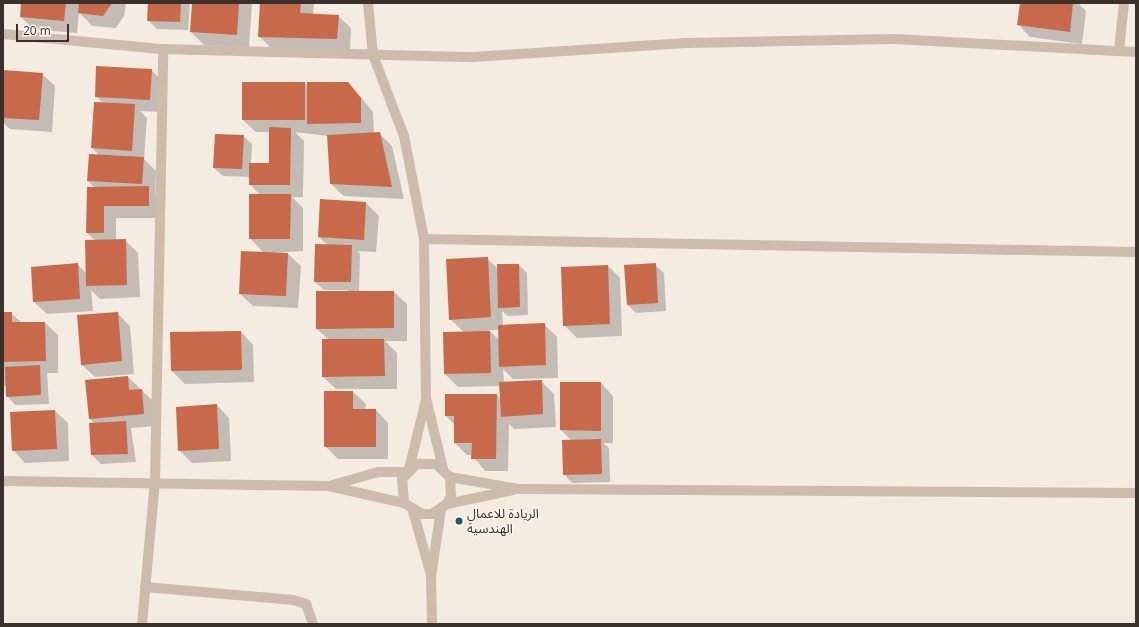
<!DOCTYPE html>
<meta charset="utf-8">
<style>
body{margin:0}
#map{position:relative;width:1139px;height:627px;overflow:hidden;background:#f4ebe1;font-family:"Open Sans","Noto Sans Arabic",sans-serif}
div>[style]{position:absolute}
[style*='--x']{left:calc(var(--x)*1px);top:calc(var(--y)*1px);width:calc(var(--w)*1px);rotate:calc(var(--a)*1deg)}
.shadow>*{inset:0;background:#0003}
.building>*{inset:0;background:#c8694b}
.street>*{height:10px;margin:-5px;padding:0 5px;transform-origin:5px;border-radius:5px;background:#cdbbac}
.dots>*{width:11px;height:11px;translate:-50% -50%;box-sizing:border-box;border:2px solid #fbf5ee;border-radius:50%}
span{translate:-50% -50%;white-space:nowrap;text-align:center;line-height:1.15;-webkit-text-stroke:3px #fbf5ee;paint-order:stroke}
.poi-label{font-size:13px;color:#3b302b}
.left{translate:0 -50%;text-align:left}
.frame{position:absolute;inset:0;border:4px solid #3b302b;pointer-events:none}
.scale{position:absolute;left:16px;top:24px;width:53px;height:18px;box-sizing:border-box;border:2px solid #3b302b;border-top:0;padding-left:5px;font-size:12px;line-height:14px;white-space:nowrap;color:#3b302b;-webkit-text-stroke:3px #fbf5ee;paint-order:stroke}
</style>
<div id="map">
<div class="shadow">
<i style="clip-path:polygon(22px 3px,126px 3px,124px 16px,116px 28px,92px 26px,79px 12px,77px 33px,33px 29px,21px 17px)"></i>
<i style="clip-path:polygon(149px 3px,190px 3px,188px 30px,157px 29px,148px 20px)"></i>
<i style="clip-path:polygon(193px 3px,252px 3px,249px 47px,204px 45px,191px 32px)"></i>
<i style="clip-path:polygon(261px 3px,314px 3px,313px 15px,338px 16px,351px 28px,350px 51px,272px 49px,259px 36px)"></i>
<i style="clip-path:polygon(1021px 3px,1078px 3px,1086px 11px,1082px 44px,1030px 37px,1018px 24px)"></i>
<i style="clip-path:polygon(151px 70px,164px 82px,162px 112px,140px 111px,147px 118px,144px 159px,156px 171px,155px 194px,161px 200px,162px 218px,116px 218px,116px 240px,125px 240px,138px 253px,140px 297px,100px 299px,91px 290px,93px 311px,47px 314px,34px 302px,78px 265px,87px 274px,96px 241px,87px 233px,95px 188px,88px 181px,100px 156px,92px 148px,103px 103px,96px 96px)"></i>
<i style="clip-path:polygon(3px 71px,42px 74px,55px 86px,52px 132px,10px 129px,3px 123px)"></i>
<i style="clip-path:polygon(305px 83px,308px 86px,347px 83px,360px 96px,373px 112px,374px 134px,379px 133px,392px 146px,404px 199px,344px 196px,331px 184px,328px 136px,295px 132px,304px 141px,303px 197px,292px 197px,303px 208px,303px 251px,268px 253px,288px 254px,301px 266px,298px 308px,253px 306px,240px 294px,264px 253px,250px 238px,260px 195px,250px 184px,250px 177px,223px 176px,214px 168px,243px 136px,252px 144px,251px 164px,269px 164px,270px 132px,256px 132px,243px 120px)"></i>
<i style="clip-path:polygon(366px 203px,379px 216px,376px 252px,357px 251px,360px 254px,359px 292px,394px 292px,407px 304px,407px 341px,385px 341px,397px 353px,397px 389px,336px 389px,323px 377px,329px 340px,317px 329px,348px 290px,324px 290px,315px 282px,327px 245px,319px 237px)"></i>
<i style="clip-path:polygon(evenodd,487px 258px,498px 269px,519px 265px,527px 273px,528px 315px,508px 316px,502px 311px,503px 326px,544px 324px,557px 337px,558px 378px,513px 379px,503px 369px,504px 383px,541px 381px,554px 394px,556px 427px,514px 429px,509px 424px,508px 471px,485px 471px,472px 455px,467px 455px,455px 443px,455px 425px,446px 416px,497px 395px,501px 400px,500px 386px,458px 387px,445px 374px,444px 333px,464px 332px,450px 319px,487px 258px,489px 330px,499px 330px,500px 341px,489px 330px)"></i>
<i style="clip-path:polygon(655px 265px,664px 273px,666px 311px,636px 313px,628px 305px)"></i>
<i style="clip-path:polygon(608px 266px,620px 278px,622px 336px,577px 338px,564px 325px)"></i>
<i style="clip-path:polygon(3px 313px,11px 313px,22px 323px,45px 323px,58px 335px,58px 373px,47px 373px,49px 404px,15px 405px,7px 396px,6px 386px,3px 386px)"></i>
<i style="clip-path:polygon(117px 313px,130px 326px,134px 374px,95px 377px,82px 365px)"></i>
<i style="clip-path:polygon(241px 332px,253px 345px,254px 382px,185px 384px,172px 371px,171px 333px)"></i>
<i style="clip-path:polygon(128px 377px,154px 402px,156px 426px,131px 428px,136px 462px,101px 464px,92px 455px,90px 424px,95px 424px,89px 418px)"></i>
<i style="clip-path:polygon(601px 383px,613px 396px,613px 443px,603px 443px,609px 448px,610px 482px,572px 483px,564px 474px,571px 440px,561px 430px)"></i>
<i style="clip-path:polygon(353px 392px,366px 404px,365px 410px,376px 410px,388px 423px,388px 459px,338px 459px,325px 446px)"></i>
<i style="clip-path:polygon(217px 405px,229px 418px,231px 461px,192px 463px,179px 450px)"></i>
<i style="clip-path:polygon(55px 411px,68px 423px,69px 461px,25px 463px,13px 450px)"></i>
</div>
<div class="building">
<i style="clip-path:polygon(21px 3px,66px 3px,64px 21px,20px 17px)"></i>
<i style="clip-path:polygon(79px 3px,112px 3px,103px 16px,78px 13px)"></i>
<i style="clip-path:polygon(148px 3px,181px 3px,180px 22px,147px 21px)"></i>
<i style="clip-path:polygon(192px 3px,239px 3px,237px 35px,190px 32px)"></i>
<i style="clip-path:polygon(260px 3px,301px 3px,300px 13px,339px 15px,337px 39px,258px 37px)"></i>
<i style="clip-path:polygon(1020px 3px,1073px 3px,1070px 32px,1017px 25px)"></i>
<i style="clip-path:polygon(96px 66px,152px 69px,150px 100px,95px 97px)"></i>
<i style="clip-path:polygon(3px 70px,43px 73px,39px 120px,3px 118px)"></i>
<i style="clip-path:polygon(242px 82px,305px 82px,305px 120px,242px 120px)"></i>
<i style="clip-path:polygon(307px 82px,348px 82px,361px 98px,361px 123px,307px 124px)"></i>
<i style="clip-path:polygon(94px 102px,135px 104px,132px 151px,91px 148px)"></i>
<i style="clip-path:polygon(269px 127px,291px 128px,290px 185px,249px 185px,249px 163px,269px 163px)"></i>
<i style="clip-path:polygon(380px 132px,392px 187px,330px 184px,327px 135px)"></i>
<i style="clip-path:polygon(215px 134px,244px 135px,242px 169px,213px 168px)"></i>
<i style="clip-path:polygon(89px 154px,144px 157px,142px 184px,87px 181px)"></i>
<i style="clip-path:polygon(149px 186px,149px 206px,104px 206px,104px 233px,86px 233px,87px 187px)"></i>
<i style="clip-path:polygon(249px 194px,291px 194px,290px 239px,249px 239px)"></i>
<i style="clip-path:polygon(320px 199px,366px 202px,364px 240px,318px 237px)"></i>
<i style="clip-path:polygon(126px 239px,127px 285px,86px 286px,85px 240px)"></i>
<i style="clip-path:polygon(315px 244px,352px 245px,351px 282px,314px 282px)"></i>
<i style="clip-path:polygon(241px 251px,288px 253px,286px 296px,239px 294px)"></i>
<i style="clip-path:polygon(488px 257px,491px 317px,449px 320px,446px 259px)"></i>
<i style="clip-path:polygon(78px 263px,80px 299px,33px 302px,31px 267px)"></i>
<i style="clip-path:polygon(656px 263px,658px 303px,627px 305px,624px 265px)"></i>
<i style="clip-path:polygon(497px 264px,519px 264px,520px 307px,498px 308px)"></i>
<i style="clip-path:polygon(608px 265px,610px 324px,563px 326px,561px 267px)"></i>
<i style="clip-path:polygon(316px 291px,394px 291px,394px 328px,316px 329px)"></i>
<i style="clip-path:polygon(3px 312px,12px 312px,12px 322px,45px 322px,46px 361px,3px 362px)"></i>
<i style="clip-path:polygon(118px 312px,122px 361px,81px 365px,77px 315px)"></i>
<i style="clip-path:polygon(545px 323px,546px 365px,499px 367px,498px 325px)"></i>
<i style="clip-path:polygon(241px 331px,242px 370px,171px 371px,170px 332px)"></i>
<i style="clip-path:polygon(490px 331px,491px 373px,444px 374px,443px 332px)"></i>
<i style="clip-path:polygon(322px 339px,384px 339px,385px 376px,322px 377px)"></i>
<i style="clip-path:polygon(40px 365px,41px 395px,6px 397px,5px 367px)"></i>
<i style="clip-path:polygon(128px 376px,129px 390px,142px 389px,144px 414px,89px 419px,85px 380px)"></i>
<i style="clip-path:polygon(542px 380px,543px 414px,501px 417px,499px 382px)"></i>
<i style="clip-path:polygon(560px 382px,601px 382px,601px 431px,560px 430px)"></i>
<i style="clip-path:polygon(324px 391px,353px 391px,353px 409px,376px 409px,376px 447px,324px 447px)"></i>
<i style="clip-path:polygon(445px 394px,497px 394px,496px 459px,471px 459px,472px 443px,454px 443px,454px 416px,445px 416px)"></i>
<i style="clip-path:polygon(217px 404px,219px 449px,178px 451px,176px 407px)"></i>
<i style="clip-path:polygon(55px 410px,57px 449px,12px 451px,10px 412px)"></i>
<i style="clip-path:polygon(126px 421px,128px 454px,91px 455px,89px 423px)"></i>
<i style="clip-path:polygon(601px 439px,602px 474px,563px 475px,562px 440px)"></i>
</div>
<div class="street">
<i style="--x:368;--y:3;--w:52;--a:84.5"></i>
<i style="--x:373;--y:55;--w:87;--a:69.1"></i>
<i style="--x:404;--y:136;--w:105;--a:79"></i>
<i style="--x:424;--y:239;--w:159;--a:89.3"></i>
<i style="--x:426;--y:398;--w:73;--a:76.5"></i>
<i style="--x:3;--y:34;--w:161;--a:5.4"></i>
<i style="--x:163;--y:49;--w:311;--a:1.5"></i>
<i style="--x:474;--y:57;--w:212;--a:-3.8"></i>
<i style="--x:686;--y:43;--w:208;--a:-1.1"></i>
<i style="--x:894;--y:39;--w:242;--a:3.1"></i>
<i style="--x:1119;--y:50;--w:47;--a:-83.9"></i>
<i style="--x:424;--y:239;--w:712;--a:1.05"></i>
<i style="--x:409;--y:469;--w:71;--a:-76.2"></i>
<i style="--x:450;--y:477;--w:70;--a:9.9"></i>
<i style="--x:519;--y:489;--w:617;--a:0.37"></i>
<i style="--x:3;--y:481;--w:326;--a:0.9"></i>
<i style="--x:329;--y:486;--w:77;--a:12.8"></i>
<i style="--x:404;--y:503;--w:21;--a:31"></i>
<i style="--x:422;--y:514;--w:10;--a:0"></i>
<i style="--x:432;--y:514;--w:18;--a:-34"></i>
<i style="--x:447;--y:504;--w:9;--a:-63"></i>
<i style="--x:451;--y:496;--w:19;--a:-93"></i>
<i style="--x:450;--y:477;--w:19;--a:-137"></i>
<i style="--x:436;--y:464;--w:19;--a:180"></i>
<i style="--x:417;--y:464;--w:21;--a:135"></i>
<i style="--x:402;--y:479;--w:24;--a:85"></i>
<i style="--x:329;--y:486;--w:51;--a:-15.9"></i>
<i style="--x:378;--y:472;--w:28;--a:0"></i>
<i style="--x:447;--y:504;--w:67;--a:-12"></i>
<i style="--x:413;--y:511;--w:63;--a:74.4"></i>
<i style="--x:145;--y:587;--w:149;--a:5"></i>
<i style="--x:293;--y:600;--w:14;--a:17"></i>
<i style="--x:306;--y:604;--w:21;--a:71"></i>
<i style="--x:142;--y:624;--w:143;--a:-84.8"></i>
<i style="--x:155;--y:482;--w:433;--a:-88.9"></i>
<i style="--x:432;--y:624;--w:48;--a:-91.2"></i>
<i style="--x:431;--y:576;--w:67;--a:-81.4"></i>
</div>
<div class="dots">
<i style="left:459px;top:521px;background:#1f5a5e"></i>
</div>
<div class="poi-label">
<span class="left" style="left:467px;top:521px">الريادة للاعمال<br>الهندسية</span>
</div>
<div class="frame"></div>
<div class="scale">20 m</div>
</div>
